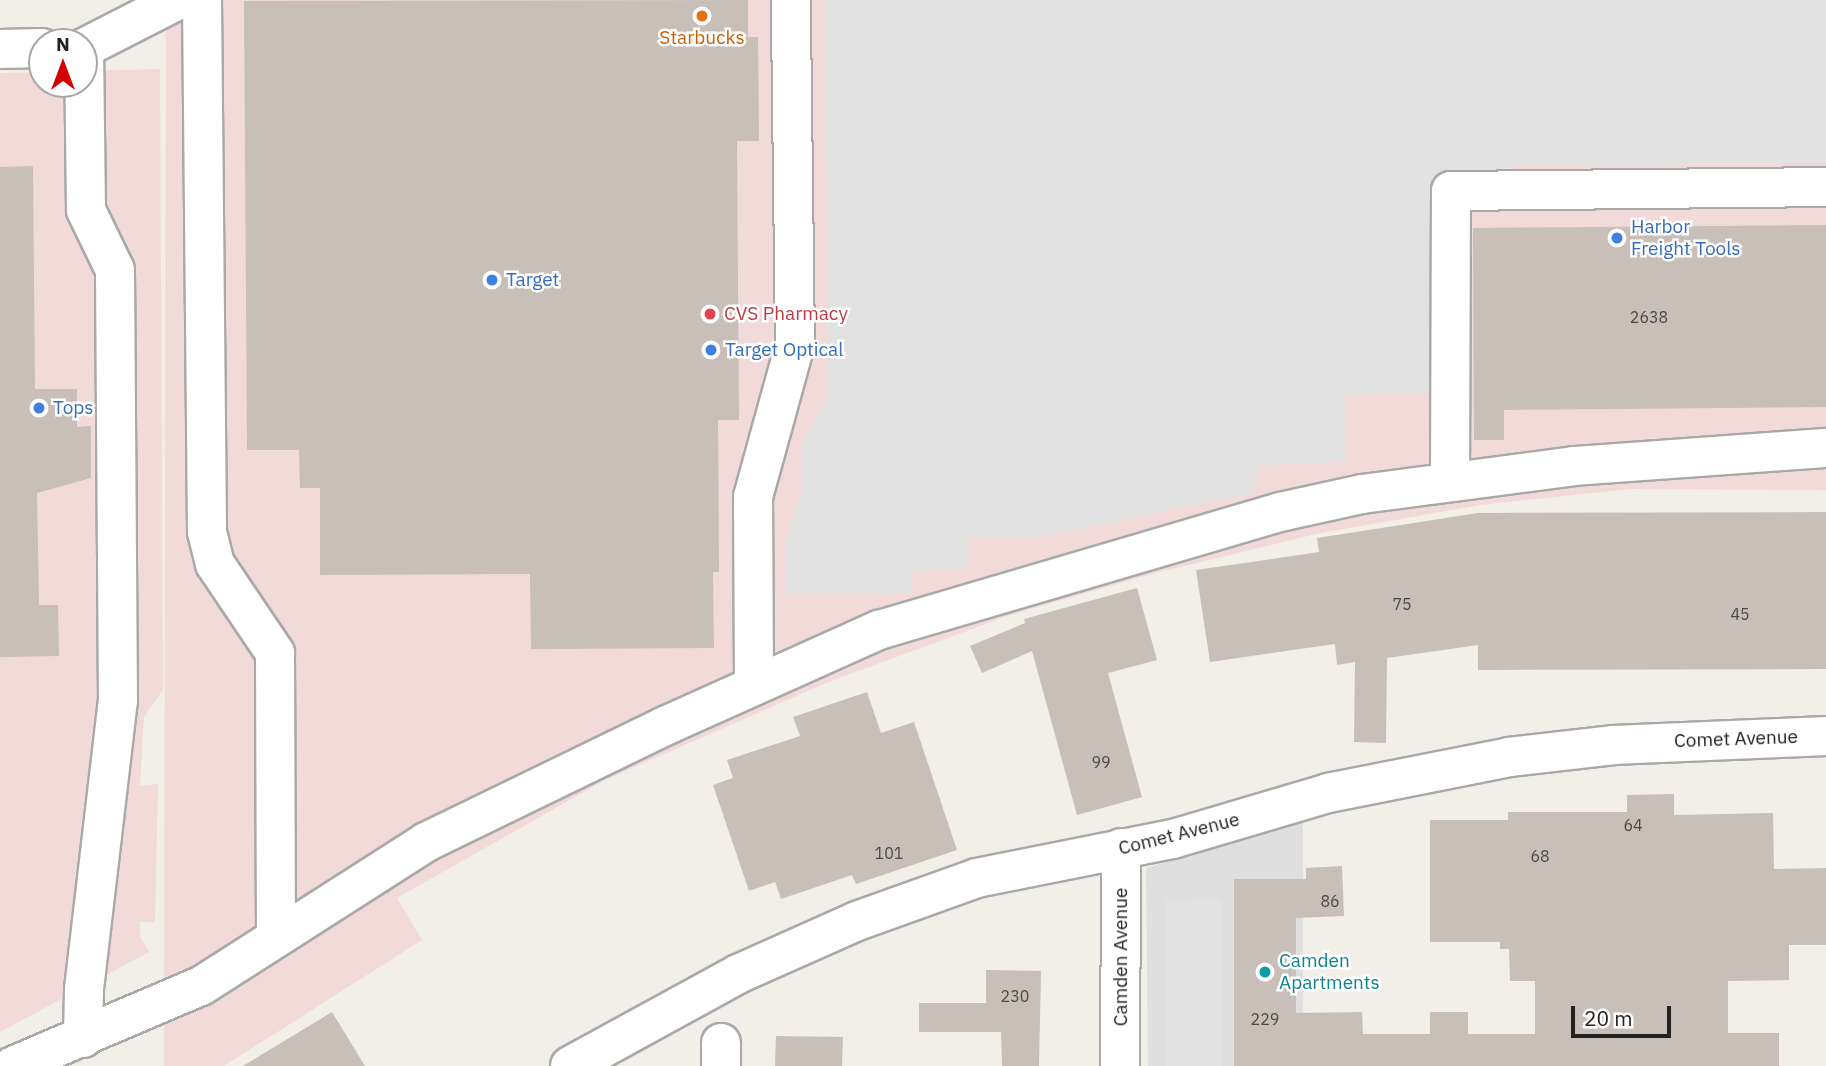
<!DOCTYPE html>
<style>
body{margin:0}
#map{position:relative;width:1826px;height:1066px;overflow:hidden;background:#f2efe9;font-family:"IBM Plex Sans",sans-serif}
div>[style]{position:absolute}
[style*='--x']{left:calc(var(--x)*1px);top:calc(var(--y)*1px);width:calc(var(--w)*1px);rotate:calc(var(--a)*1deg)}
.residential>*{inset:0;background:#e0dfdf}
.commercial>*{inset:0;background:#f2dad9}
.parking>*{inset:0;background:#e2e2e2}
.building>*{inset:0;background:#c7bfb8}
.roads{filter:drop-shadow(2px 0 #a9a9a9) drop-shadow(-2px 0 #a9a9a9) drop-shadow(0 2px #a9a9a9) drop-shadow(0 -2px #a9a9a9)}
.minor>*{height:38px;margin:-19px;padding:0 19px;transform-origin:19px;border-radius:19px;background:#fff}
.dots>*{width:19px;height:19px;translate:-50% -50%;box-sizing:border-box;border:4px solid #fff;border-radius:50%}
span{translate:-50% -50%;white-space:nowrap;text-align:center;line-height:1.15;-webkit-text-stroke:5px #fff;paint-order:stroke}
.number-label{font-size:16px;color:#4b4948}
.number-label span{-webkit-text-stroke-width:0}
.food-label{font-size:19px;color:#c56008}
.shop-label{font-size:19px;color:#366cbe}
.left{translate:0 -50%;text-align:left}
.health-label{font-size:19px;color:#be3a42}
.street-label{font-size:19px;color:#222}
.culture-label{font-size:19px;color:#0d838f}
.north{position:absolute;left:28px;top:28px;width:70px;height:70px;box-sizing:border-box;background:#fff;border:2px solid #a7a7a7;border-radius:50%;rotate:0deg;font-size:19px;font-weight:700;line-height:28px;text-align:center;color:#222}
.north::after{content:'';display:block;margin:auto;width:24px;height:32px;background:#d40000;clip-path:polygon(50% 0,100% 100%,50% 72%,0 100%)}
.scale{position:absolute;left:1571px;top:1006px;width:100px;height:32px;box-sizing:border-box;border:4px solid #222;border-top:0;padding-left:9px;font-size:21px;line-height:24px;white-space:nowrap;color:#222;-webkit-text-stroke:5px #fff;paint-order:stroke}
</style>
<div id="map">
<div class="residential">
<i style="clip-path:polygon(1303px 821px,1303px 1066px,1148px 1066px,1146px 868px)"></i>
</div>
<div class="commercial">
<i style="clip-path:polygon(166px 0,1826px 0,1826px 490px,1630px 489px,1480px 505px,1316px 534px,1155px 573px,1010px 615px,826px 683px,605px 780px,397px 898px,422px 940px,224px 1066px,164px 1066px)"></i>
<i style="clip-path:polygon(160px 69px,163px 690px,144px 717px,140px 786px,158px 784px,155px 922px,140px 922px,140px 936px,149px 952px,0 1032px,0 73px,42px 72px,42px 84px,84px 84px,84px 71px)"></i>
</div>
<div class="parking">
<i style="clip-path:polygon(825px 0,1826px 0,1826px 163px,1513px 166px,1512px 173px,1434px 173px,1435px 392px,1345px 395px,1345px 462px,1257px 465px,1256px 492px,1039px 537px,967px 538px,967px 569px,913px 569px,912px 594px,786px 593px,786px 539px,801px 495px,802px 441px,828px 399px)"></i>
<i style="clip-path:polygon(1221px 899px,1222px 1066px,1166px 1066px,1165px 900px)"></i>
</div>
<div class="building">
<i style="clip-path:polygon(748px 0,748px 37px,758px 37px,759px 141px,737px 141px,739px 420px,718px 420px,719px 572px,713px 572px,714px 648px,531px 649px,530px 574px,320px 575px,320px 488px,300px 488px,299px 450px,247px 450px,244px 1px)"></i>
<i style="clip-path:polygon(33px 166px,35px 389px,77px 389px,77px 427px,91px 426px,91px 478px,37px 493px,39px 605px,58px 605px,59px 656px,0 657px,0 167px)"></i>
<i style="clip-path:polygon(1826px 225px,1826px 407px,1504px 410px,1504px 440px,1474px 440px,1473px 228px)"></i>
<i style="clip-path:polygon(1826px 512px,1826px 669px,1478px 670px,1478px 645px,1387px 658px,1386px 743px,1354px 742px,1355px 662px,1337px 665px,1335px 644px,1210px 662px,1196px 570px,1319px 552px,1317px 538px,1478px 513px)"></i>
<i style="clip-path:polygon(1137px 588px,1157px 660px,1108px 673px,1142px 797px,1077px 815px,1032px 651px,982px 673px,970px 646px,1025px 623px,1024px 619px)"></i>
<i style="clip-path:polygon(867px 692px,881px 733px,914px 722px,957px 850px,856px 884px,852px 875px,781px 899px,775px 882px,749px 891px,713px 785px,733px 778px,727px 760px,800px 736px,793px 717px)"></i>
<i style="clip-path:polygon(1674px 794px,1674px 815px,1773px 813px,1774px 869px,1826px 868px,1826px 945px,1789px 945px,1789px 980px,1728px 981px,1728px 1033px,1779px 1033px,1779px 1066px,1234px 1066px,1234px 879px,1306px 879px,1306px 868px,1342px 866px,1344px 916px,1296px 918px,1296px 1013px,1362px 1012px,1363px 1034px,1430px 1034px,1430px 1012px,1468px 1012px,1468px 1034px,1535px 1034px,1535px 981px,1510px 981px,1509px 949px,1500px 949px,1500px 942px,1430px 942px,1430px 820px,1508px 820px,1508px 812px,1627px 812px,1627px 795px)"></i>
<i style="clip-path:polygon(986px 970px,1041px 971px,1039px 1066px,1002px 1066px,1001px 1032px,919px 1032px,919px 1003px,986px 1003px)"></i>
<i style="clip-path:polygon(332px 1012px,365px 1066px,243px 1066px)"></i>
<i style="clip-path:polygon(776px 1036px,843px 1037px,842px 1066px,775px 1066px)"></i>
</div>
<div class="roads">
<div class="minor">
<i style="--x:202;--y:0;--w:532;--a:89.46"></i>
<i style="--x:207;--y:532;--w:33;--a:76"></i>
<i style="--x:215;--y:564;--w:107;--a:56"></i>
<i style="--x:275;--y:653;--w:283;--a:89.8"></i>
<i style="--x:84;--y:48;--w:106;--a:-27.1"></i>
<i style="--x:0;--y:49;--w:42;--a:-1.4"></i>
<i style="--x:1450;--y:479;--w:288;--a:-89.8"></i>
<i style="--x:1451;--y:191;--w:375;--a:-0.6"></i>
<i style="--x:754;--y:685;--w:188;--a:-90.3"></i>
<i style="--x:753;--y:497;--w:158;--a:-74.6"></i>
<i style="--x:795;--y:345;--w:345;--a:-90.7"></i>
<i style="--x:83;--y:1038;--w:49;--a:-88.8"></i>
<i style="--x:84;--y:989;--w:290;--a:-83.3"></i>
<i style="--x:118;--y:701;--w:431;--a:-90.4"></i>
<i style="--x:115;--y:270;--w:67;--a:-115.8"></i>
<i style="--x:86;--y:210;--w:162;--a:-90.7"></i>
<i style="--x:721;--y:1043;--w:23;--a:90"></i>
<i style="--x:13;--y:1066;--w:204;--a:-23.1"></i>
<i style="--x:201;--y:986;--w:267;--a:-32.6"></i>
<i style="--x:426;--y:842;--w:266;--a:-25.9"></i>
<i style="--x:665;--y:726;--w:235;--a:-24.2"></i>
<i style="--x:879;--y:630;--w:418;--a:-16.4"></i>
<i style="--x:1280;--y:512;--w:84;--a:-12.4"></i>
<i style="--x:1362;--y:494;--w:214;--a:-7.5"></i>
<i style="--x:1574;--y:466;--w:253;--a:-4.1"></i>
<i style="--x:570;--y:1066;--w:192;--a:-28.7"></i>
<i style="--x:738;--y:974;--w:130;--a:-24"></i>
<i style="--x:857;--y:921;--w:127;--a:-19.7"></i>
<i style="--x:977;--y:878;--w:200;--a:-11.3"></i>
<i style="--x:1173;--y:839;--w:162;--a:-16.5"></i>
<i style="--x:1328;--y:793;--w:185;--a:-11.2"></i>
<i style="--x:1509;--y:757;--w:106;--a:-6.5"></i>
<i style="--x:1614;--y:745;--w:212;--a:-2.4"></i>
<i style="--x:1120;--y:1066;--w:218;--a:-89.7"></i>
</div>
</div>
<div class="dots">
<i style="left:702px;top:16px;background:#e8710a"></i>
<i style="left:1617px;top:238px;background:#3f7fe0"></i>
<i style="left:492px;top:280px;background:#3f7fe0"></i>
<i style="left:710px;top:314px;background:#e0444e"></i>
<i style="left:711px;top:350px;background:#3f7fe0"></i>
<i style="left:39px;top:408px;background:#3f7fe0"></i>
<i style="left:1265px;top:972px;background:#0f9aa8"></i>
</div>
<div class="number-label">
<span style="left:1649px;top:317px">2638</span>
<span style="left:1402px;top:604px">75</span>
<span style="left:1740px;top:614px">45</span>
<span style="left:1101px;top:762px">99</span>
<span style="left:1633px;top:825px">64</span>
<span style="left:889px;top:853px">101</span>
<span style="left:1540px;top:856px">68</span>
<span style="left:1330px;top:901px">86</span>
<span style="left:1015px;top:996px">230</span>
<span style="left:1265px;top:1019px">229</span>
</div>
<div class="food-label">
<span style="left:702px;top:38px">Starbucks</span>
</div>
<div class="shop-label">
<span class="left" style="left:1631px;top:238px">Harbor<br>Freight Tools</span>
<span class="left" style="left:506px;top:280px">Target</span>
<span class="left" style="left:725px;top:350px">Target Optical</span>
<span class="left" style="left:53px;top:408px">Tops</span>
</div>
<div class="health-label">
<span class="left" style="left:724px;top:314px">CVS Pharmacy</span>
</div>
<div class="street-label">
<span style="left:1736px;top:739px;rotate:-2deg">Comet Avenue</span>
<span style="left:1179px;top:834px;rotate:-14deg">Comet Avenue</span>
<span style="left:1121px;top:957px;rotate:-90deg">Camden Avenue</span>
</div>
<div class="culture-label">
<span class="left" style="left:1279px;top:972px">Camden<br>Apartments</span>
</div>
<div class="north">N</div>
<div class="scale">20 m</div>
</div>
